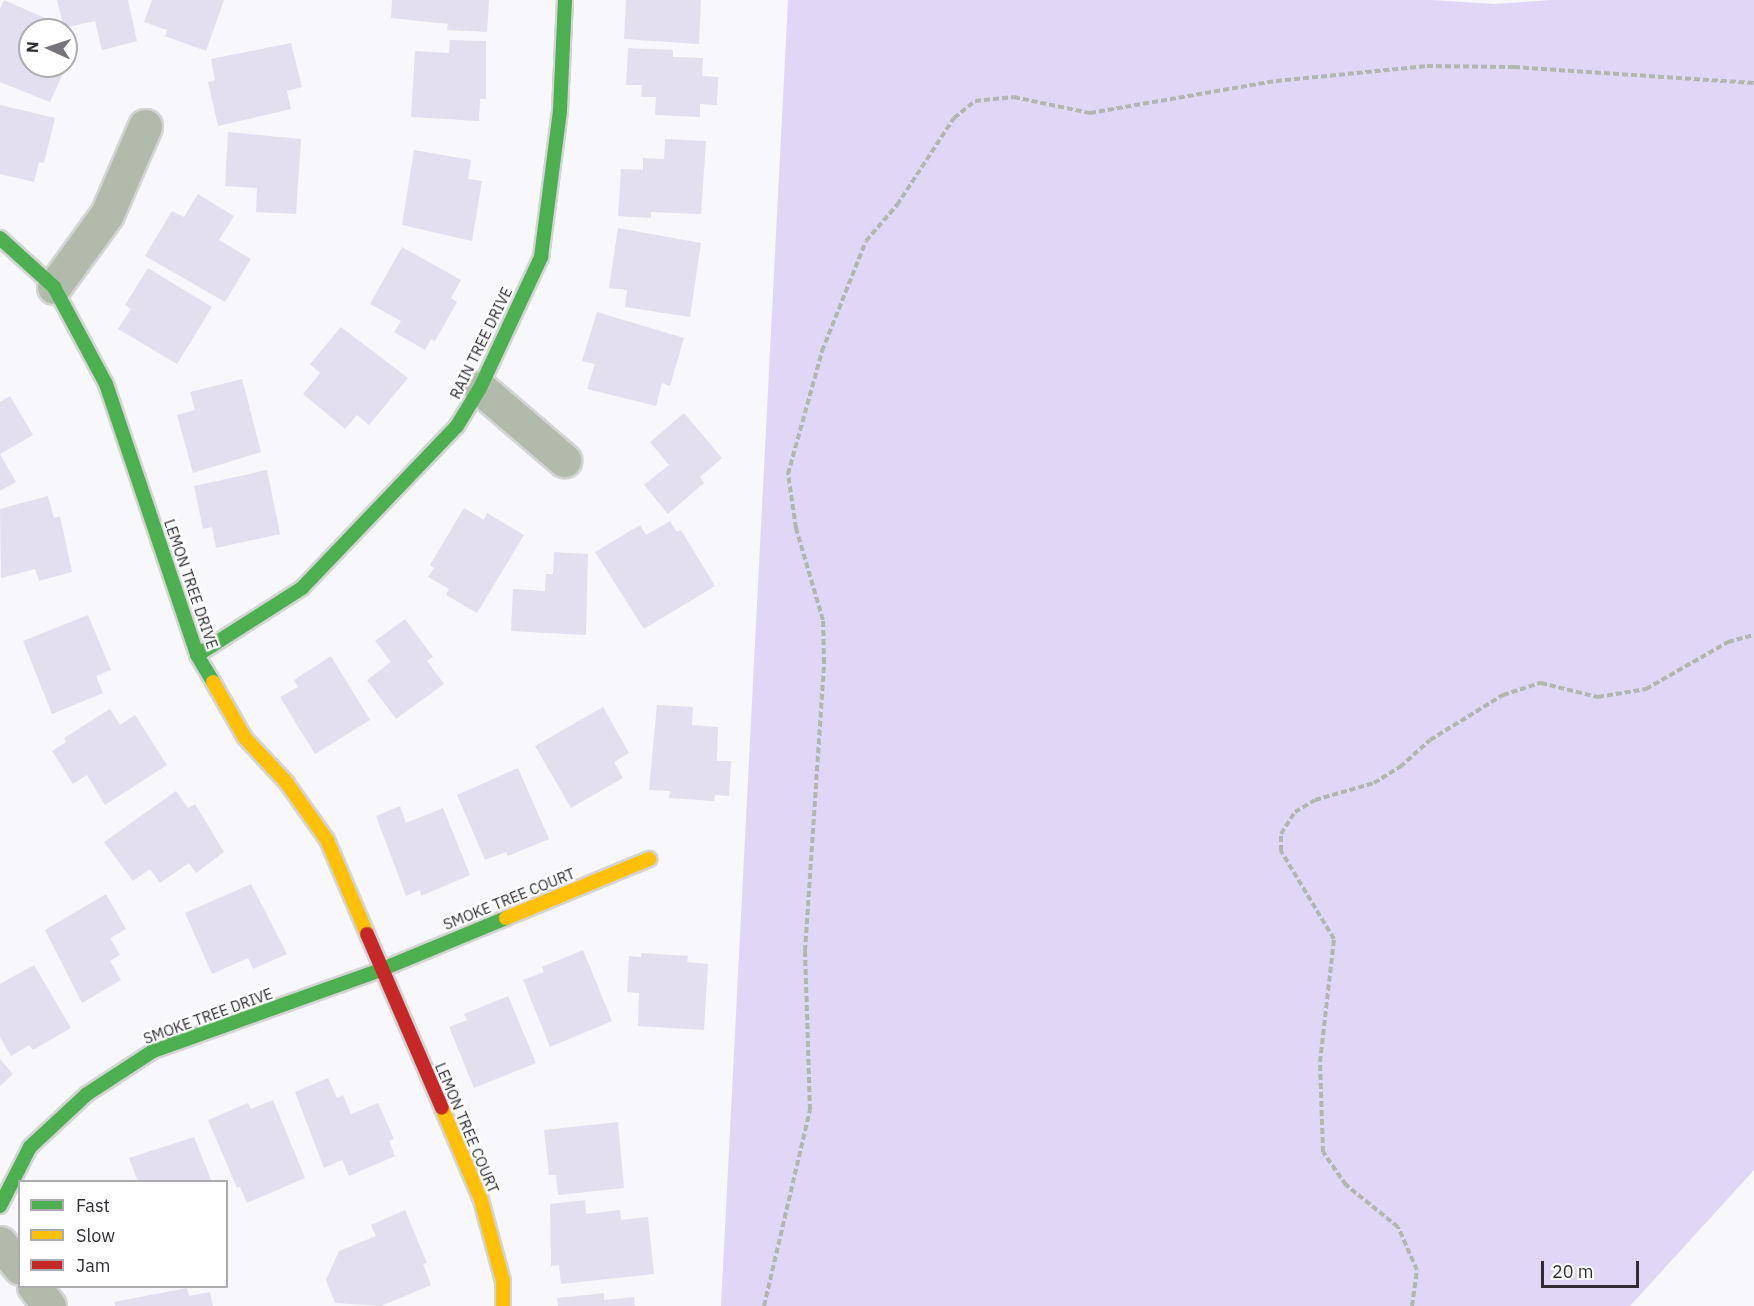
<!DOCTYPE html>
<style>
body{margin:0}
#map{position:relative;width:1754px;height:1306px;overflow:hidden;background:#f8f7fb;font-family:"IBM Plex Sans",sans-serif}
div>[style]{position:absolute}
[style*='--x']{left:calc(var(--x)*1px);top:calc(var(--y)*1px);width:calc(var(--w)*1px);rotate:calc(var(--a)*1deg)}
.green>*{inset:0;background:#e0d7f7}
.building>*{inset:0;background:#e3dfee}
.path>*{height:4px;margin-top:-2px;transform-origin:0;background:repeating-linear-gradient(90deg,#b1b6ae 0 6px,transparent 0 9px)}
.roads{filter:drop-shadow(2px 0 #d4d4d6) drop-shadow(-2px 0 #d4d4d6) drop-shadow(0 2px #d4d4d6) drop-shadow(0 -2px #d4d4d6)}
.street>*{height:33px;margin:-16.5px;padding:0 16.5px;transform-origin:16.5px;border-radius:16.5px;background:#b2baac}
.fast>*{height:14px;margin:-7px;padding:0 7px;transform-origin:7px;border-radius:7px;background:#4caf50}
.slow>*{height:14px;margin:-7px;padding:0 7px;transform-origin:7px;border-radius:7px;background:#ffc107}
.jam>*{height:14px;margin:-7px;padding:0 7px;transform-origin:7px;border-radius:7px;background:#c62828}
span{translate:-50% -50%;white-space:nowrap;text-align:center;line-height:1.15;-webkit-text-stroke:4.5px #fff;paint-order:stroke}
.street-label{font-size:15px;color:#302e34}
.legend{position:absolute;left:18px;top:1180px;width:210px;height:108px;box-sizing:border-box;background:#fff;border:2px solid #acabae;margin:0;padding:8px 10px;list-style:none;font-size:18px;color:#302e34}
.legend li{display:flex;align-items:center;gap:12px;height:30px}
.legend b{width:30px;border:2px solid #acabae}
.north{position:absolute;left:18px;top:18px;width:60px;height:60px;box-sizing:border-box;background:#fff;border:2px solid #acabae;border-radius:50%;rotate:273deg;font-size:16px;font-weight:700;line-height:24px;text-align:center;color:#302e34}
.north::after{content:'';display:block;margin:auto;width:21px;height:27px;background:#76747a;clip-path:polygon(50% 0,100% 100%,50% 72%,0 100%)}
.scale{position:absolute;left:1541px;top:1261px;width:98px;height:27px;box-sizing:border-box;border:3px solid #302e34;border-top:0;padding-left:8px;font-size:18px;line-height:21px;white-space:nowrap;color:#302e34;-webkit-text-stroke:4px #fff;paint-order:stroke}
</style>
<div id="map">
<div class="green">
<i style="clip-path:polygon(788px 0,1432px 0,1495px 4px,1551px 0,1754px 0,1754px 1170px,1630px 1306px,721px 1306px)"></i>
</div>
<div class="building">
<i style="clip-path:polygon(4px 0,45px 18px,39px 30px,30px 30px,30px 66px,54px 66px,64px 71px,50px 102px,0 82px,0 9px)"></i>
<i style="clip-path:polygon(57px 0,128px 0,137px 41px,102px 50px,95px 21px,64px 28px)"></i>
<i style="clip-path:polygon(152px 0,224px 0,206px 51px,165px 36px,167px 30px,144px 22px)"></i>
<i style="clip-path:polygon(392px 0,489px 0,487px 32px,447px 30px,448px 24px,391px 18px)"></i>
<i style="clip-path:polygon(626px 0,701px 0,699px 44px,624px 39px)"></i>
<i style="clip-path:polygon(450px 40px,486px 41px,486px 99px,480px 99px,479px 121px,411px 117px,415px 51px,449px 53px)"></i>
<i style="clip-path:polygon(291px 43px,302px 87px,287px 91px,291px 109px,218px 126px,208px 82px,215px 80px,211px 59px)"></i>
<i style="clip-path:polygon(628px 48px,673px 50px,673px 57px,703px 58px,702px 76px,718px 77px,717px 105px,700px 104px,700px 117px,655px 115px,656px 97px,641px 97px,642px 85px,626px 85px)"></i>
<i style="clip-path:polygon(0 105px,55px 118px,44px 163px,39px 162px,34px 182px,0 174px)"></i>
<i style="clip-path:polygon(228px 132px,301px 139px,296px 214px,256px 212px,257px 188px,225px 186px)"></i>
<i style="clip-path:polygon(665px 139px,706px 141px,701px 214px,651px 212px,651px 218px,618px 216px,621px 169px,643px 170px,643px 158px,664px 159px)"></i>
<i style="clip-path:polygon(414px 150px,471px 160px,468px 179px,482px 181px,472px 241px,402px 225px)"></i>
<i style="clip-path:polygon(198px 194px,234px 216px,219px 240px,251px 259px,225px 302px,145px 256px,172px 211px,184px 217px)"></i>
<i style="clip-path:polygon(618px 228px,701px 243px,690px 317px,625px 307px,627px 290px,609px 288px)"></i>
<i style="clip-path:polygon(402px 247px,461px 280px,451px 298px,457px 302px,435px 341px,431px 339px,425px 350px,394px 332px,401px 321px,370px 304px)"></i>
<i style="clip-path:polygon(148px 268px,212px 307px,177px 364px,118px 329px,131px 309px,125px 305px)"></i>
<i style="clip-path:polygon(597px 312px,684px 338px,670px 386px,662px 383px,656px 406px,587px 389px,595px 364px,582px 361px)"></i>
<i style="clip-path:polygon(341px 327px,408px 378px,369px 425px,357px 415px,345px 429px,303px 394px,320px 373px,310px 364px)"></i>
<i style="clip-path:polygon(242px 379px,261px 452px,193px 473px,177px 415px,195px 410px,190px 392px)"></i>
<i style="clip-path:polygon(10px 396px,33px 435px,0 454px,16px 482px,0 491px,0 402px)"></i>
<i style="clip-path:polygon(684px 413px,722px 458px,700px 477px,704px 483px,668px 514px,644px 485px,669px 465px,650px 442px)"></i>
<i style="clip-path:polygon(267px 470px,280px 534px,216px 548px,212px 527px,203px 529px,194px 486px)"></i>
<i style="clip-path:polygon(48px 496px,54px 518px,60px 516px,72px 572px,39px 581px,35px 569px,1px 578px,0 509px)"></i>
<i style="clip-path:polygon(464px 508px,484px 520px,487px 513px,524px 535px,477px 613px,446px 595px,449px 589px,428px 577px,434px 568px,430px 565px)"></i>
<i style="clip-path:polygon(670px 521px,677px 532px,681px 530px,715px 586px,644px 629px,595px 552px,640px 525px,646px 535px)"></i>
<i style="clip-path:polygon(554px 552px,588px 554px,586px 635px,511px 631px,513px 589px,545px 591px,546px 574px,553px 574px)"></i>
<i style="clip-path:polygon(88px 615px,111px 670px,96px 676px,103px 693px,52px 714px,23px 641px)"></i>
<i style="clip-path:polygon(405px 619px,433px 657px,427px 661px,444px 684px,396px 719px,367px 680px,391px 662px,375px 641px)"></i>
<i style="clip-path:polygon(331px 656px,370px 720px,315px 754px,280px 697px,298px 687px,294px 680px)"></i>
<i style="clip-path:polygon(657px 705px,693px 707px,692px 725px,718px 727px,717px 761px,731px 761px,729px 796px,715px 795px,714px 801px,669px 798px,670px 791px,649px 790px)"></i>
<i style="clip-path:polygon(603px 707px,629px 753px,614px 762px,623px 778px,571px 808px,535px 746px)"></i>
<i style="clip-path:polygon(110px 709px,120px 725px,135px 715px,167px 765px,105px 805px,87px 775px,73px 784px,52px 751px,66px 742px,64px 738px)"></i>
<i style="clip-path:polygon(518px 768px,549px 839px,508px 856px,506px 852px,485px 860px,457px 795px)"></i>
<i style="clip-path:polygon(176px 791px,188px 808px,195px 804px,224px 852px,196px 873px,189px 863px,160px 883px,150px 869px,133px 881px,104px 842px)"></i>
<i style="clip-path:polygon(400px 806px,406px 823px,443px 808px,470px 875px,421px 896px,420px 890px,406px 896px,376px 816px)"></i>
<i style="clip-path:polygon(251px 884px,287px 954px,253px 969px,248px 958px,212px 974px,185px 913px)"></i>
<i style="clip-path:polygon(106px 894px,126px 929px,110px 938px,120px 955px,110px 961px,121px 980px,82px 1003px,45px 930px)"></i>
<i style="clip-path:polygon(583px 950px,612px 1021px,550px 1047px,523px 980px,544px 972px,542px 967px)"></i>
<i style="clip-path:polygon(641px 953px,688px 956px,687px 962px,708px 964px,704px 1030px,638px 1026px,639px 993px,627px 992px,629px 956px,641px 957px)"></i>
<i style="clip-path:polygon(34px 965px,71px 1028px,33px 1050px,29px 1045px,11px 1056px,0 1037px,0 984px)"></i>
<i style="clip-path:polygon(508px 996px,536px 1063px,474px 1088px,449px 1027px,467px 1020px,464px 1014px)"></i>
<i style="clip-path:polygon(0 1059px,13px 1074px,0 1086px)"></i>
<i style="clip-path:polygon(328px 1078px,337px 1098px,343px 1095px,351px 1114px,378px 1103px,394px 1139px,389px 1141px,395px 1156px,349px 1176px,342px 1160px,324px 1168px,295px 1092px)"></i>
<i style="clip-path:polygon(273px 1100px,305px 1178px,247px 1203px,240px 1187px,237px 1188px,208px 1120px,248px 1103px,251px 1109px)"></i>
<i style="clip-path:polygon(618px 1122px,624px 1188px,558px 1195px,556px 1175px,549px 1175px,544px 1130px)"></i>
<i style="clip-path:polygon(194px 1137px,212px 1182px,138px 1182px,129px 1158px)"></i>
<i style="clip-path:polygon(585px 1200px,586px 1214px,620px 1210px,621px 1220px,648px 1217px,654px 1274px,561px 1284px,559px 1265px,551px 1266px,550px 1204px)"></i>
<i style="clip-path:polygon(405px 1210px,427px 1263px,423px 1264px,431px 1285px,381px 1306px,335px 1303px,326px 1280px,339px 1251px,376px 1236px,371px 1225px)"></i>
<i style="clip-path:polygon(187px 1288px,189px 1296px,210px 1292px,213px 1306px,115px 1306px,114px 1302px)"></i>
<i style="clip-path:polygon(604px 1293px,604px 1300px,634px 1297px,635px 1306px,558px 1306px,557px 1298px)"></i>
</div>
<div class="path">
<i style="--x:764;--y:1306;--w:201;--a:-76.8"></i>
<i style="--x:810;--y:1110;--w:159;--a:-91.8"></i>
<i style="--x:805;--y:951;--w:289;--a:-86.2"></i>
<i style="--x:824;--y:663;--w:43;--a:-91.3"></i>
<i style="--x:823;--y:620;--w:96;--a:-106.4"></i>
<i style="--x:796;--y:528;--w:55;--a:-98.4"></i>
<i style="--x:788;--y:474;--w:128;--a:-74.5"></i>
<i style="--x:822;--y:351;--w:118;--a:-68.2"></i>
<i style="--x:866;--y:241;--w:48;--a:-49.3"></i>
<i style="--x:897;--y:205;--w:104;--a:-56.8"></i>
<i style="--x:954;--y:118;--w:27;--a:-39"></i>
<i style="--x:975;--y:101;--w:39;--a:-6"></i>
<i style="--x:1014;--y:97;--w:78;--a:11.9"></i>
<i style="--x:1090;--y:113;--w:189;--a:-9.8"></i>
<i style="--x:1276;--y:81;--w:152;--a:-5.7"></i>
<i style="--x:1427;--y:66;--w:87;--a:0.7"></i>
<i style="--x:1514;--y:67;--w:241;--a:3.8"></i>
<i style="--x:1412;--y:1306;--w:36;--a:-82"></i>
<i style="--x:1417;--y:1270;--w:47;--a:-113.8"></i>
<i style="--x:1398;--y:1227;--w:67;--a:-141.1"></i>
<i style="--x:1346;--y:1185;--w:40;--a:-124.9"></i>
<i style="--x:1323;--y:1152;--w:90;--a:-91.9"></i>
<i style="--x:1320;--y:1062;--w:124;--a:-83.5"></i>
<i style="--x:1334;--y:939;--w:103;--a:-121.1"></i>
<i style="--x:1281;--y:851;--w:17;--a:-90"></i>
<i style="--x:1281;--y:834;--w:26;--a:-58"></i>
<i style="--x:1295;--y:812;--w:23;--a:-31"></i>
<i style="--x:1315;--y:800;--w:61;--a:-16.1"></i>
<i style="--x:1374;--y:783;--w:31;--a:-32"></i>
<i style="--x:1400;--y:767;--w:40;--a:-42"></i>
<i style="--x:1430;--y:740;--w:86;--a:-31.7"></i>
<i style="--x:1503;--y:695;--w:40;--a:-18"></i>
<i style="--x:1541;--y:683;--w:59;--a:13.8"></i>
<i style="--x:1598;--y:697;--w:49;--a:-9.5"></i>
<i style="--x:1646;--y:689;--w:95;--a:-29.8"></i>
<i style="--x:1728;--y:642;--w:27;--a:-15"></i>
</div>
<div class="roads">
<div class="street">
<i style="--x:54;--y:287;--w:90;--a:-54"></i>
<i style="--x:107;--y:214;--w:96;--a:-66.6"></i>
<i style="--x:480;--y:388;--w:111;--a:40.6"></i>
<i style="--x:0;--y:1243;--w:32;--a:51"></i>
<i style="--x:34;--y:1286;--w:25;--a:53"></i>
</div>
<div class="fast">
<i style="--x:0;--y:238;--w:73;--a:42.2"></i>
<i style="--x:54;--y:287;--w:110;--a:61.8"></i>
<i style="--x:106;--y:384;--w:286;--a:71.4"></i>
<i style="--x:197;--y:655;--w:31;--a:59"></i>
<i style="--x:197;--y:655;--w:125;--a:-32.5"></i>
<i style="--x:302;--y:588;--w:224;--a:-46.3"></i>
<i style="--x:457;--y:426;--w:44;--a:-58.8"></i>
<i style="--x:480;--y:388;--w:145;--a:-65"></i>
<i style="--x:541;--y:257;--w:148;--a:-82.6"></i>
<i style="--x:560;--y:110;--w:110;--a:-87.4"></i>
<i style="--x:0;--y:1206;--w:66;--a:-63"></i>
<i style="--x:30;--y:1147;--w:78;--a:-42.9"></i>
<i style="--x:87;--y:1094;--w:79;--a:-33.1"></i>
<i style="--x:153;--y:1051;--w:241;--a:-19.6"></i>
<i style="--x:380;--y:970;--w:136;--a:-22.4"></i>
</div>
<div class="slow">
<i style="--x:213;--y:682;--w:64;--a:60.3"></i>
<i style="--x:245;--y:738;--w:60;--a:47"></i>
<i style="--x:286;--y:782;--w:71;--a:54.7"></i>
<i style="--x:327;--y:840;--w:102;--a:66.9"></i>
<i style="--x:506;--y:918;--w:155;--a:-22.4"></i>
<i style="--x:442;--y:1108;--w:100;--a:67"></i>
<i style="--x:481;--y:1200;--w:84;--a:74.8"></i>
<i style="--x:503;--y:1281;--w:25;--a:90"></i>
</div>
<div class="jam">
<i style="--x:367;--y:934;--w:189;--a:66.7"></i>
</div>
</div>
<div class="street-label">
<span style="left:481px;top:343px;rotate:-64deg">RAIN TREE DRIVE</span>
<span style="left:191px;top:584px;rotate:71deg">LEMON TREE DRIVE</span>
<span style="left:509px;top:899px;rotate:-22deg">SMOKE TREE COURT</span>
<span style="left:208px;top:1016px;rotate:-20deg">SMOKE TREE DRIVE</span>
<span style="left:467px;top:1128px;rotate:67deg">LEMON TREE COURT</span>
</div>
<ul class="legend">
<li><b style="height:8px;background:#4caf50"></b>Fast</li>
<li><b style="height:8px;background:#ffc107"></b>Slow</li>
<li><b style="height:8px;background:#c62828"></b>Jam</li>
</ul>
<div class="north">N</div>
<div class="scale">20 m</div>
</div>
